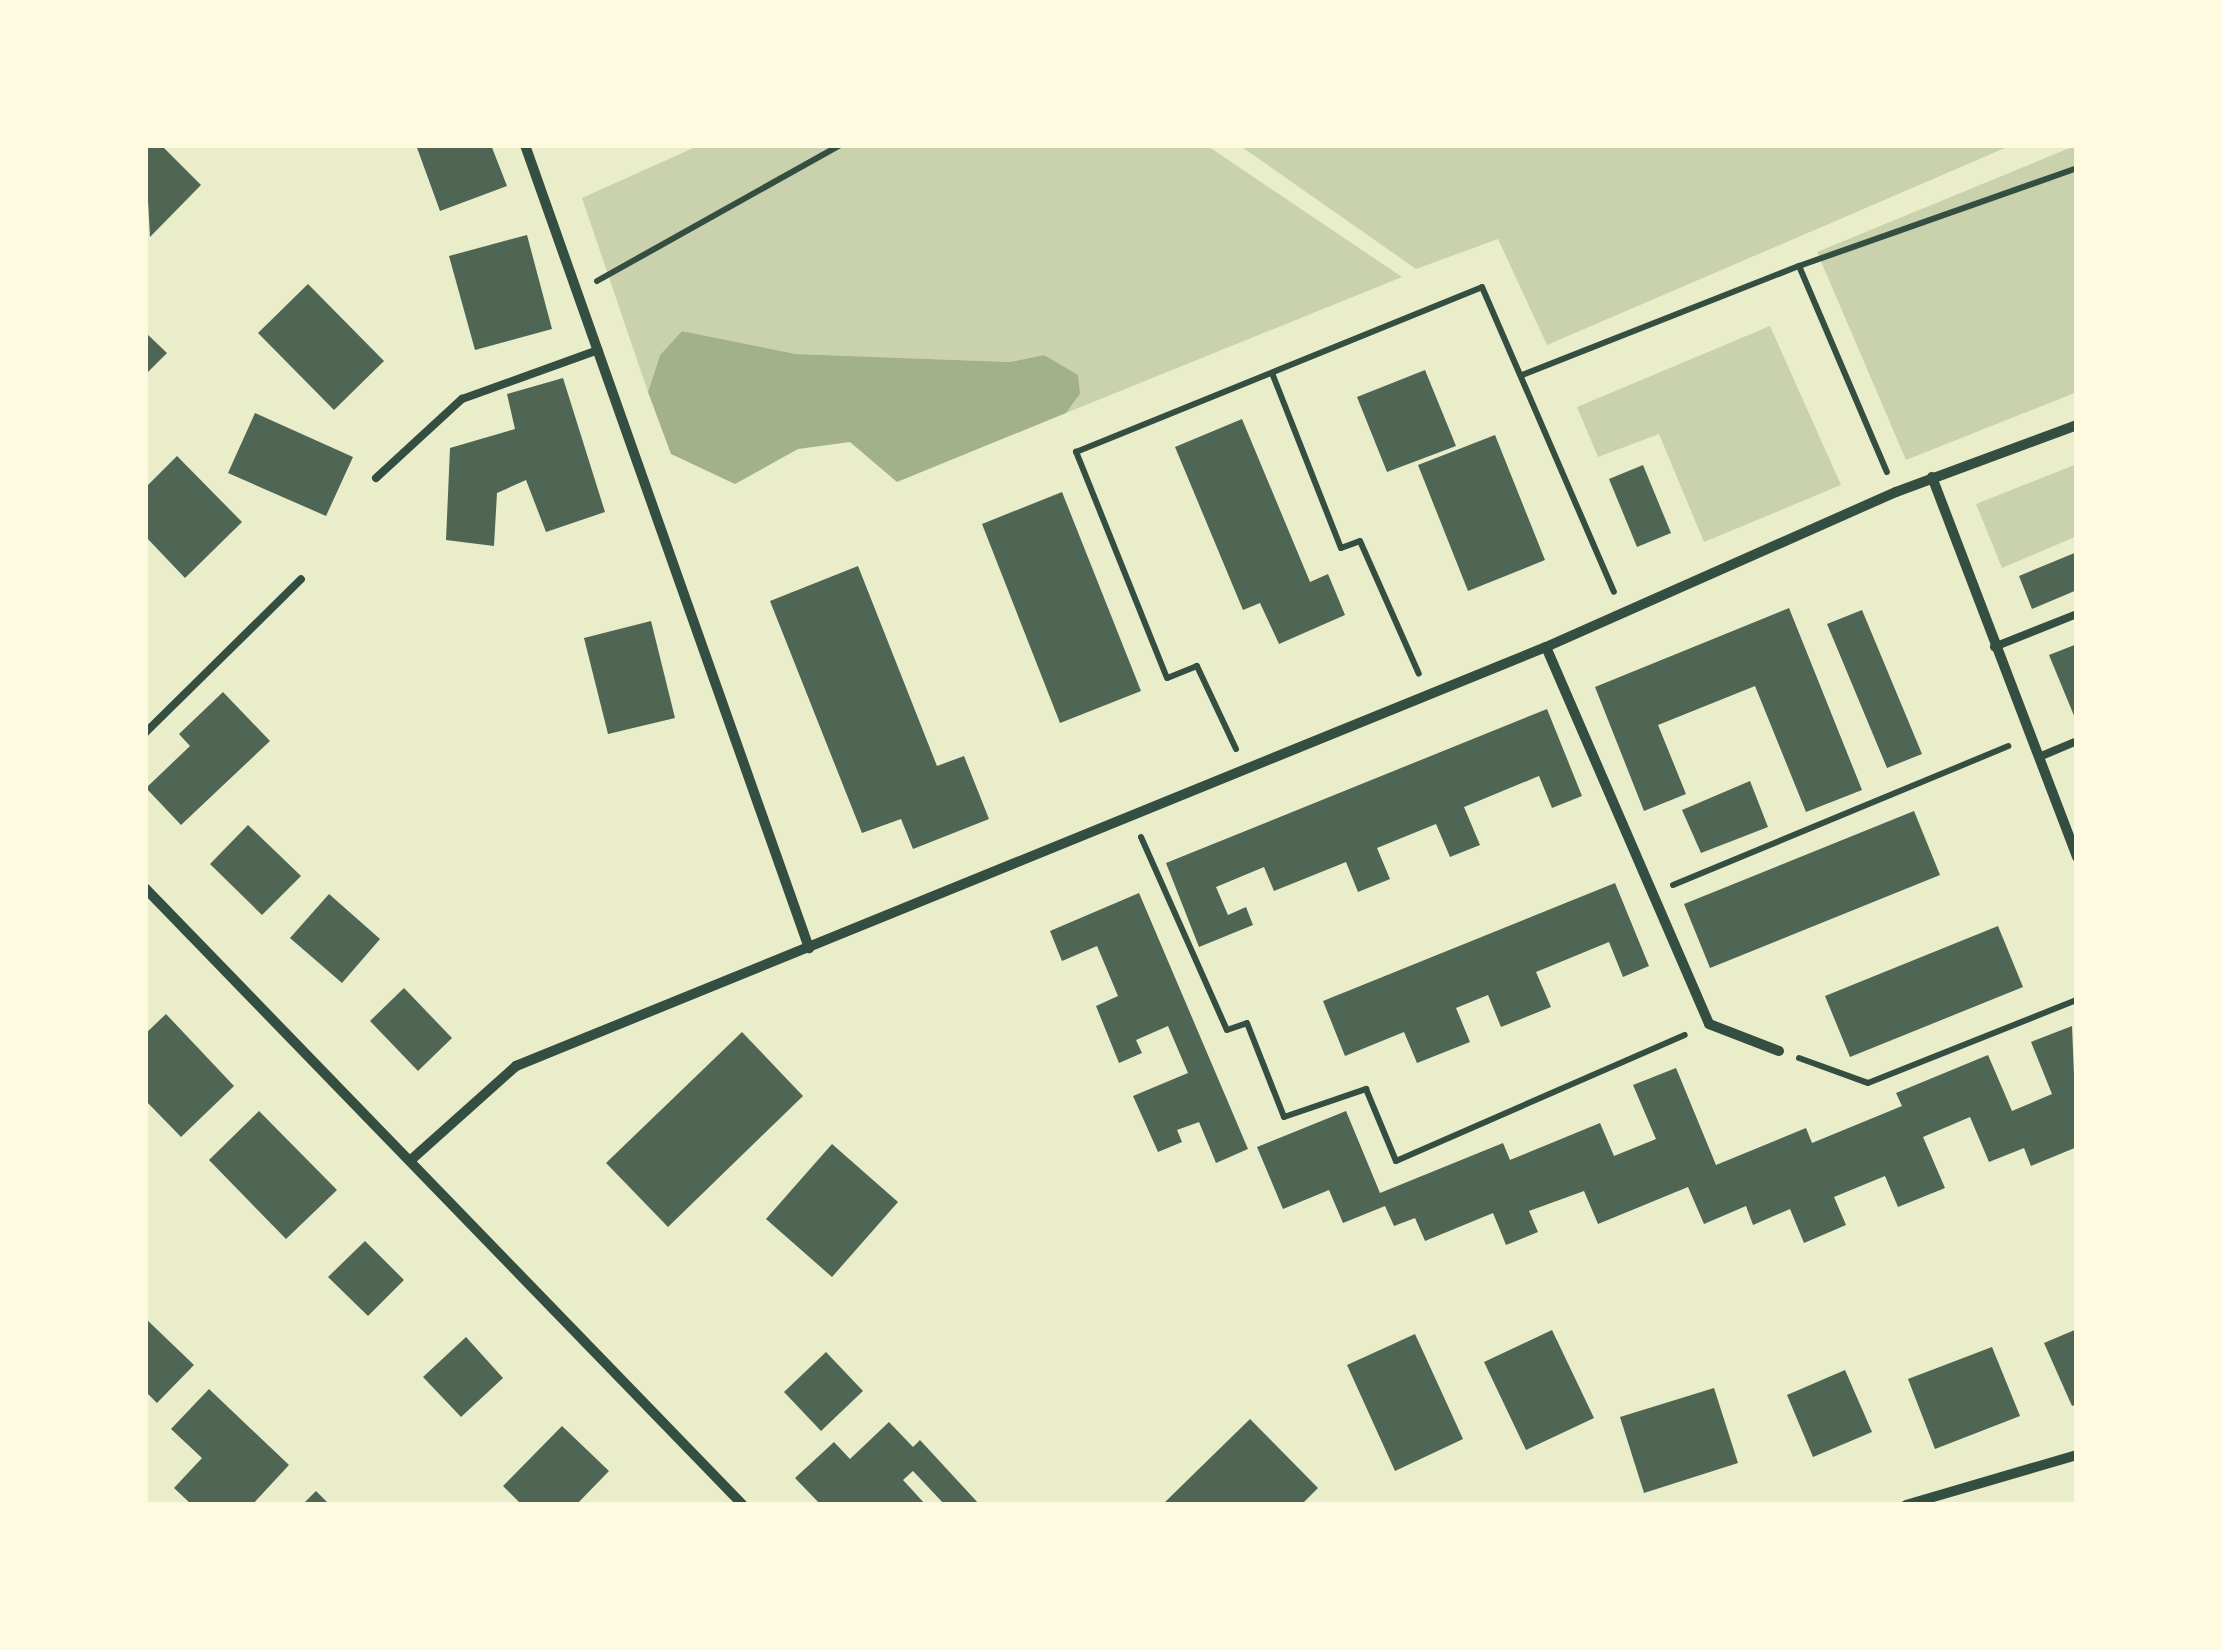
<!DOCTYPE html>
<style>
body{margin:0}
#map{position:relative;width:2222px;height:1650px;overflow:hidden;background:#e9edc9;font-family:"DM Sans",sans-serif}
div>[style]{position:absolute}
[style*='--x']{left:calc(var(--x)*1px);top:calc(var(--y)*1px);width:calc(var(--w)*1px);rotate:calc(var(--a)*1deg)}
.green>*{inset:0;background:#cad2ad}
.water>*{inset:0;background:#a3b18a}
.building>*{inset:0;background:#4f6655}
.path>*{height:6px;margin:-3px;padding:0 3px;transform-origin:3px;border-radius:3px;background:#344e41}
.service>*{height:8px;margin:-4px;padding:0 4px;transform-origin:4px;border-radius:4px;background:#344e41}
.minor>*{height:10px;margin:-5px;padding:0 5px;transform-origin:5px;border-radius:5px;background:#344e41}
span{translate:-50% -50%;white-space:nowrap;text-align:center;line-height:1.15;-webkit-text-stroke:9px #fefae0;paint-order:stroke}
.frame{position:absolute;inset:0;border:148px solid #fefae0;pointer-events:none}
</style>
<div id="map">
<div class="green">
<i style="clip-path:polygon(700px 145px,1206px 145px,1402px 277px,1066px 413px,1080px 394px,1044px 355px,1010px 362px,796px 354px,682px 331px,660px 355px,648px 392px,582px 198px)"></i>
<i style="clip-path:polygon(1239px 145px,2012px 145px,1547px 345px,1498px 239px,1416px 269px)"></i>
<i style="clip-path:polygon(2077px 145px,2077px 392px,1906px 460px,1817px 252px)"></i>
<i style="clip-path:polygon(1770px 326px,1841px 485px,1704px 542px,1659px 434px,1598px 457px,1577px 407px)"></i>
<i style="clip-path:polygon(2077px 464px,2077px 536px,2002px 568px,1976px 504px)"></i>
</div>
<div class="water">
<i style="clip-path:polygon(682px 331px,796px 354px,1010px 362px,1044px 355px,1078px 375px,1080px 394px,1066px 413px,897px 482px,850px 442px,798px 449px,735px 484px,671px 454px,648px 392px,660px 355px)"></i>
</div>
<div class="building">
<i style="clip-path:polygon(145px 145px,161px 145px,201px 185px,150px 237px)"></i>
<i style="clip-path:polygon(416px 145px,491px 145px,507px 186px,440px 211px)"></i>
<i style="clip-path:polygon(527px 235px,552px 329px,475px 350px,449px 256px)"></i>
<i style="clip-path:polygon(308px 284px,384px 361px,334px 410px,258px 333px)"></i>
<i style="clip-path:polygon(145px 332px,167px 353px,145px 375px)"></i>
<i style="clip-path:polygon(1425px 370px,1456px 446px,1387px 472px,1357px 397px)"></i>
<i style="clip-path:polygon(563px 378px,605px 512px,546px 532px,526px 480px,497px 493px,494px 546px,446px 540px,450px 448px,515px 429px,507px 394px)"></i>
<i style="clip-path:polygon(255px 413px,353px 457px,326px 516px,228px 473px)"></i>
<i style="clip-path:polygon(1242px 419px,1310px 582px,1328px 574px,1345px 615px,1279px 644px,1260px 603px,1243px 610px,1175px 447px)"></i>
<i style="clip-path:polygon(1495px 435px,1545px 560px,1468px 591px,1418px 465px)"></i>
<i style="clip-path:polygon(177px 456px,242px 522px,185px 578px,145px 536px,145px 488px)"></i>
<i style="clip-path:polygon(1643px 465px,1671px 533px,1637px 547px,1609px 479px)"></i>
<i style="clip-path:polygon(1062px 492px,1141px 691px,1060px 723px,982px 524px)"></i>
<i style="clip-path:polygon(2077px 552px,2077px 590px,2032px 609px,2019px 576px)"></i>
<i style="clip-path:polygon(858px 566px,937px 766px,964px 756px,989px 819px,913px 849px,901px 819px,862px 833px,770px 601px)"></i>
<i style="clip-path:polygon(1789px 608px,1862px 790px,1806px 812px,1755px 686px,1658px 725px,1686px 794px,1644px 811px,1595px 687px)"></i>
<i style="clip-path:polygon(1862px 610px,1922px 754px,1887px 768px,1827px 624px)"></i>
<i style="clip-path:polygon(651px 621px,675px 718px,608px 734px,584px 638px)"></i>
<i style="clip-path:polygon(2077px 644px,2077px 723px,2049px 655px)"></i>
<i style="clip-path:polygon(223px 692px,270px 741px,181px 825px,146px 788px,190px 746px,179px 734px)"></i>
<i style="clip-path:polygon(1547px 709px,1582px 796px,1552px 808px,1539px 776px,1464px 807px,1480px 845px,1450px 857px,1436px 824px,1377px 848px,1390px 879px,1358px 892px,1346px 862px,1274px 891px,1264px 867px,1216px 887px,1228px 915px,1246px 907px,1253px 925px,1199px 947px,1166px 863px)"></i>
<i style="clip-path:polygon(1750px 781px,1768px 827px,1701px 853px,1682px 810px)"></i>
<i style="clip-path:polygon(1914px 811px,1940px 875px,1710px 968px,1684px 904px)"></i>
<i style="clip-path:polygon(248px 825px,301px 876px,262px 915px,210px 864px)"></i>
<i style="clip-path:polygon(1615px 883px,1649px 966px,1623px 977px,1609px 942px,1536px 972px,1551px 1007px,1501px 1027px,1488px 995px,1456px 1008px,1470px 1042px,1417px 1063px,1404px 1032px,1345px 1056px,1323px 1001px)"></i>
<i style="clip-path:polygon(1139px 893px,1248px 1149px,1216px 1163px,1199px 1122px,1177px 1130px,1182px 1142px,1158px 1152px,1133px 1096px,1188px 1073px,1168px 1026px,1136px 1040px,1142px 1053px,1119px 1063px,1096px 1006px,1118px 996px,1097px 946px,1062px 961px,1050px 931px)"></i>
<i style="clip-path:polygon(329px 894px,380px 939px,342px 983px,290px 938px)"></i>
<i style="clip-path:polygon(1998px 926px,2023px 987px,1850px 1057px,1825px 996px)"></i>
<i style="clip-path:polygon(404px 988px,452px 1038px,418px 1071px,370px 1021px)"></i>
<i style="clip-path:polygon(166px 1014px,234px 1086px,181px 1137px,145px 1100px,145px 1034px)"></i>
<i style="clip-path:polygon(2072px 1026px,2077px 1147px,2031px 1166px,2024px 1148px,1989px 1162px,1970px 1117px,1923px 1137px,1945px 1188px,1898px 1207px,1885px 1176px,1834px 1197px,1846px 1225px,1804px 1243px,1790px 1209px,1753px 1225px,1746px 1206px,1704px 1224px,1688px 1187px,1598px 1224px,1584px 1191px,1529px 1211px,1538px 1232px,1506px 1245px,1493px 1213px,1425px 1241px,1415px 1218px,1394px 1226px,1385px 1206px,1343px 1223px,1329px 1190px,1283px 1209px,1257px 1147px,1346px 1111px,1380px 1193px,1503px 1143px,1510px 1160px,1600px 1123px,1614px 1156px,1656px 1139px,1633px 1085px,1676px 1068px,1716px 1165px,1806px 1128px,1812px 1143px,1902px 1106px,1896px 1093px,1988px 1055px,2012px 1111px,2052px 1094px,2031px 1042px)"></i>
<i style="clip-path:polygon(742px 1032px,803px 1096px,668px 1227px,606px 1163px)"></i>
<i style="clip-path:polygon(259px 1111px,337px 1190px,286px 1239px,209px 1160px)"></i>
<i style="clip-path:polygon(832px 1144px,898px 1202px,832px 1277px,766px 1219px)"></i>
<i style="clip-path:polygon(365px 1241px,404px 1280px,368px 1316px,328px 1277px)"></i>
<i style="clip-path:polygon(145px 1318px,194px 1365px,157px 1403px,145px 1391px)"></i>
<i style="clip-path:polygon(2077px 1329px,2077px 1404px,2072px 1406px,2044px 1343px)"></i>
<i style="clip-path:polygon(1552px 1330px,1594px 1418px,1526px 1450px,1484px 1362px)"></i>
<i style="clip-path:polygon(1415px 1334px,1463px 1439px,1395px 1471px,1347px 1365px)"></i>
<i style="clip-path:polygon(466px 1337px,503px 1378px,461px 1417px,423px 1377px)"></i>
<i style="clip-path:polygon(1992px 1347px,2020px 1416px,1935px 1449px,1908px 1379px)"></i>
<i style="clip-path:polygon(826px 1352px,863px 1391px,821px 1431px,784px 1392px)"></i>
<i style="clip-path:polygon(1845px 1370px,1872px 1432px,1813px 1457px,1787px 1395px)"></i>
<i style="clip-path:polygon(1714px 1388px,1738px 1463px,1644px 1493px,1620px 1417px)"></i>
<i style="clip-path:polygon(209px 1389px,289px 1465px,252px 1505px,192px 1505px,174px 1488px,202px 1458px,171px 1429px)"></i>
<i style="clip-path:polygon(1250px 1419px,1318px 1488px,1301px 1505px,1162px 1505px)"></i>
<i style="clip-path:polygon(889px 1422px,913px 1447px,920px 1440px,980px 1505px,945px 1505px,913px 1471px,903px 1480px,926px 1505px,821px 1505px,795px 1478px,834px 1442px,850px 1459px)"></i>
<i style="clip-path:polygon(562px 1426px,609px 1471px,576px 1505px,522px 1505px,503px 1486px)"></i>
<i style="clip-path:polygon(316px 1491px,330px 1505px,302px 1505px)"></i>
</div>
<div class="path">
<i style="--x:1799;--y:266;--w:224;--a:66.9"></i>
<i style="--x:597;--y:281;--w:278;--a:-29.2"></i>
<i style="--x:1272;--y:373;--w:188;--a:68.5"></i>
<i style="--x:1341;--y:548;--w:20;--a:-20"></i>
<i style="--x:1360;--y:541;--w:145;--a:66.1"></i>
<i style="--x:1522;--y:375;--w:298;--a:-21.5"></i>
<i style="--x:1799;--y:266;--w:295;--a:-19.4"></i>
<i style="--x:1236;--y:749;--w:92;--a:-115.2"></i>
<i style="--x:1197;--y:666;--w:32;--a:158"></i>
<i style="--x:1167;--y:678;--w:244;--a:-111.9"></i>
<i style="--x:1076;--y:452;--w:438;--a:-22.1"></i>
<i style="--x:1482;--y:287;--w:332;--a:66.6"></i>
<i style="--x:1141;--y:837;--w:211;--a:66"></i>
<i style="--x:1227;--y:1030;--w:21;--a:-19"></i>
<i style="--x:1247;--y:1023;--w:101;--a:68.5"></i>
<i style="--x:1284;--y:1117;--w:87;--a:-18.9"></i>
<i style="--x:1366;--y:1089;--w:78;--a:67.4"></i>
<i style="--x:1396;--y:1161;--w:315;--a:-23.6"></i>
<i style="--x:1673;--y:885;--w:363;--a:-22.5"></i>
<i style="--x:1799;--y:1058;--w:73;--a:19.9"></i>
<i style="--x:1868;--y:1083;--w:225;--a:-21.7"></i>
</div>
<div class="service">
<i style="--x:376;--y:478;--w:117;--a:-42.6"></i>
<i style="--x:462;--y:399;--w:145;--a:-19.8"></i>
<i style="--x:1994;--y:647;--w:89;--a:-21.7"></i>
<i style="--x:145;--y:733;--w:219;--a:-44.6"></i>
<i style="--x:2039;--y:757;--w:41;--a:-22.8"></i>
</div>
<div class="minor">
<i style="--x:525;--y:145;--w:852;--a:70.52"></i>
<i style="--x:1932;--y:477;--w:407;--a:69.1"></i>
<i style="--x:1546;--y:647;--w:411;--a:66.6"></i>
<i style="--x:1709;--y:1024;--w:75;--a:21.1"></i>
<i style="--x:145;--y:888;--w:859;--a:45.9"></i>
<i style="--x:412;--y:1159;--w:140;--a:-41.8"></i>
<i style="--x:516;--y:1066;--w:1112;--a:-22.14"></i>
<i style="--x:1546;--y:647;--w:383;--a:-23.9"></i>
<i style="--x:1896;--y:492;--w:193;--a:-20.3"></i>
<i style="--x:1906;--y:1505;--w:178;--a:-16.3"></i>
</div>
<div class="frame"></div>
</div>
